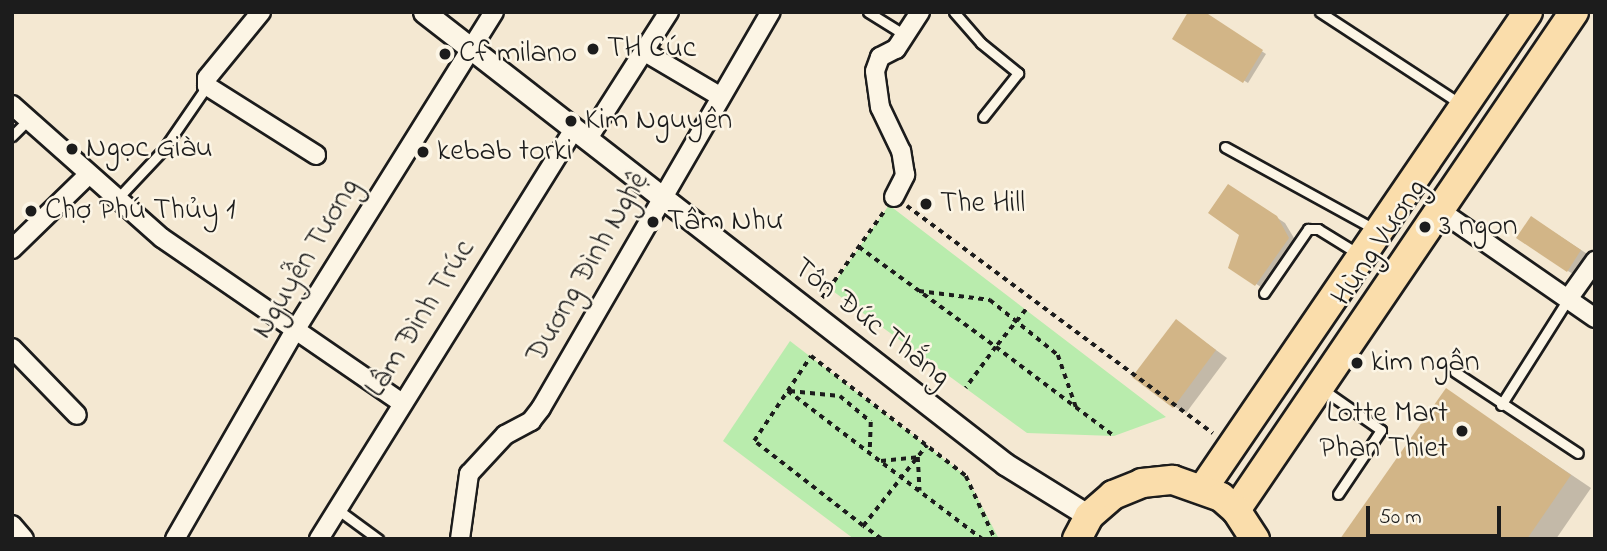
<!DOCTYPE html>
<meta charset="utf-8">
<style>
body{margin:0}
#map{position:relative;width:1607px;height:551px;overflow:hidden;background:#f4e8d2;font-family:"Indie Flower",sans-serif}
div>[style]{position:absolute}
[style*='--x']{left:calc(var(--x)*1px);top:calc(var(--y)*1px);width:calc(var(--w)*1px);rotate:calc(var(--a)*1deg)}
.green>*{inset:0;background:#b9ecad}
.shadow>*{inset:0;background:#0003}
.building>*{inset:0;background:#d2b587}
.path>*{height:3.5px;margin-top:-1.75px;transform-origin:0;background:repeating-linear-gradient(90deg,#1c1c1c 0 5px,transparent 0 10px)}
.roads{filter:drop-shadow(2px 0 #1c1c1c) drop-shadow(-2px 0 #1c1c1c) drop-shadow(0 2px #1c1c1c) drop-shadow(0 -2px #1c1c1c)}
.service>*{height:9px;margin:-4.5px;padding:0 4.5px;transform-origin:4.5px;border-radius:4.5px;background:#fcf5e5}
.minor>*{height:18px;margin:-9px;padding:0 9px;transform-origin:9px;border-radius:9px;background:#fcf5e5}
.tertiary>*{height:21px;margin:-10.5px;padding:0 10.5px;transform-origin:10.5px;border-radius:10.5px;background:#fcf5e5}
.primary>*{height:28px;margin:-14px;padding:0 14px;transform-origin:14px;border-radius:14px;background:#faddab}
.dots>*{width:19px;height:19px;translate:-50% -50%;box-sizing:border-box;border:4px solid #fcf5e5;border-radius:50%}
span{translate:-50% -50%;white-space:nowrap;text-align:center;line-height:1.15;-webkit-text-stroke:5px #fcf5e5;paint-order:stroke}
.poi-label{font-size:30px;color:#1c1c1c}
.left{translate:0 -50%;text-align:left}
.right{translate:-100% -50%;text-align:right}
.street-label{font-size:30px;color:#1c1c1c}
.frame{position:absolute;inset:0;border:14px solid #1c1c1c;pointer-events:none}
.scale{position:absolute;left:1366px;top:506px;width:135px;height:32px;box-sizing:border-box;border:4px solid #1c1c1c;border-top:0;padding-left:9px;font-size:21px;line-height:24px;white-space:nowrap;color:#1c1c1c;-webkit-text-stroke:5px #fcf5e5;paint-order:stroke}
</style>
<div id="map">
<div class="green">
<i style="clip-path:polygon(889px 205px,1026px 310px,1166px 417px,1114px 436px,1027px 433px,830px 289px)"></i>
<i style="clip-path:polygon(790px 341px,966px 476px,999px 539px,854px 539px,723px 441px)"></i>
</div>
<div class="shadow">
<i style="clip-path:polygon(1202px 12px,1266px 54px,1248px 83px,1174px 38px)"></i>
<i style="clip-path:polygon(1237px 191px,1285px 223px,1297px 243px,1264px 289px,1230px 267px,1241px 234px)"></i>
<i style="clip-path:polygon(1552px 231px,1595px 259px,1589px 283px,1568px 271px)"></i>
<i style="clip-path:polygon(1176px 321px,1227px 358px,1186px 413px,1174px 406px)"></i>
<i style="clip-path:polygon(1446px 390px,1591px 488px,1556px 539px,1347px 539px)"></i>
</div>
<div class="building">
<i style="clip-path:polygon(1188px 12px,1205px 12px,1263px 50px,1243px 83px,1172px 39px)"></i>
<i style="clip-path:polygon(1228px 184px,1277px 216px,1289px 238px,1255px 286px,1228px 268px,1239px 235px,1208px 213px)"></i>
<i style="clip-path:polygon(1531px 216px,1581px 250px,1567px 272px,1516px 238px)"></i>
<i style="clip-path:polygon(1176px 319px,1216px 350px,1173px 408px,1132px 377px)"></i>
<i style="clip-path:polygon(1446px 388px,1571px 475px,1527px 539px,1340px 539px)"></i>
</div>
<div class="path">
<i style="--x:907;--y:206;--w:381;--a:36.6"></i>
<i style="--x:859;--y:247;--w:170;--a:36.1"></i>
<i style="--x:996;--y:347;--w:51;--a:126.2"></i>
<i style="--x:919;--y:291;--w:72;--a:7.2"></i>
<i style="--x:990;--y:300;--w:87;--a:39"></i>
<i style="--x:1058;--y:355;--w:55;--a:70.9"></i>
<i style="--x:822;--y:298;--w:108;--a:-54.4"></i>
<i style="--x:1026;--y:310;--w:48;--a:129"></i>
<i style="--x:996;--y:347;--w:148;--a:37"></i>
<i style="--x:788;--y:391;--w:244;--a:37.3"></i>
<i style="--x:790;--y:391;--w:50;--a:5.7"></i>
<i style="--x:840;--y:396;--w:40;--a:40"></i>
<i style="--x:871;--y:422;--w:30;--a:92"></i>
<i style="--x:881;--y:461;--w:37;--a:-6"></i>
<i style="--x:918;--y:457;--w:34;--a:87"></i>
<i style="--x:863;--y:526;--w:138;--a:-142.1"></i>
<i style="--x:754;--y:441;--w:102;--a:-56.2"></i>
<i style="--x:811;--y:356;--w:196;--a:37.7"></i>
<i style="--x:966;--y:476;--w:69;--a:65.3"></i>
<i style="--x:881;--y:539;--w:22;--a:-144"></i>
<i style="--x:863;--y:526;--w:103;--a:-51.7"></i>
</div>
<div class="roads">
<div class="service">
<i style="--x:868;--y:12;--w:44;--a:31.9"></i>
<i style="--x:954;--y:12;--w:41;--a:48.9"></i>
<i style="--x:981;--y:43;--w:48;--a:39"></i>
<i style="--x:1018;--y:73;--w:56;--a:128.5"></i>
<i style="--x:1320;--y:12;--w:170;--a:33.2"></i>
<i style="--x:12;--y:136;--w:23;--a:-45"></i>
<i style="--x:1225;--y:147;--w:170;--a:28.8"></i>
<i style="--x:117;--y:199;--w:67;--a:-46.8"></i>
<i style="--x:163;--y:150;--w:78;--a:-55.5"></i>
<i style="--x:1264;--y:293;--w:78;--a:-55.5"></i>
<i style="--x:1308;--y:229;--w:10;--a:0"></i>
<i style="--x:1318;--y:229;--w:46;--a:31.6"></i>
<i style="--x:1455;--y:372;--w:147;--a:33.4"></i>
<i style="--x:1322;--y:389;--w:72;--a:34.8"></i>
<i style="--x:1381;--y:430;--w:77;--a:123.9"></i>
<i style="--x:1501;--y:405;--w:125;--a:-57.7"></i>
<i style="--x:337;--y:509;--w:51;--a:36.2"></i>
</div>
<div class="minor">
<i style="--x:261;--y:12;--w:85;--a:129.3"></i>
<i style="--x:207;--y:78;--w:8;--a:90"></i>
<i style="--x:207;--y:86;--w:129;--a:32.3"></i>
<i style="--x:645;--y:52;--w:88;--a:30.6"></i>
<i style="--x:12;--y:105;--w:200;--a:41.6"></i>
<i style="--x:162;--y:238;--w:291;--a:34.5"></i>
<i style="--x:587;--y:140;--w:152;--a:-57.4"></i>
<i style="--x:894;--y:197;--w:25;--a:-63"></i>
<i style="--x:905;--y:175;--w:24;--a:-99"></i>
<i style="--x:901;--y:151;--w:49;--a:-115.5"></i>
<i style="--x:880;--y:107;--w:36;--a:-98"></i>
<i style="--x:875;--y:71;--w:15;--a:-70"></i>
<i style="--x:880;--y:57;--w:18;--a:-27"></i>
<i style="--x:896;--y:49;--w:44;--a:-57"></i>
<i style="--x:1442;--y:212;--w:186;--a:34.7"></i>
<i style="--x:12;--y:249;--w:105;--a:-44.2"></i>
<i style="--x:1568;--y:299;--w:47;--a:-54.6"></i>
<i style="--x:12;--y:348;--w:93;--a:45.9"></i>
<i style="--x:12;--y:525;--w:18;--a:49"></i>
<i style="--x:175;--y:539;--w:239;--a:-60.1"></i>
<i style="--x:294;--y:332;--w:377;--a:-58"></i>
<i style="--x:319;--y:539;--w:482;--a:-58.1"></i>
<i style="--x:460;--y:539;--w:66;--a:-82.1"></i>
<i style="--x:469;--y:474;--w:53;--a:-47.3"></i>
<i style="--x:505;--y:435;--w:30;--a:-28"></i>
<i style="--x:531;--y:421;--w:16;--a:-52"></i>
<i style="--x:541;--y:408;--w:458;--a:-59.9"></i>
</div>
<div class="tertiary">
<i style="--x:424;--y:12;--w:736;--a:37.88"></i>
<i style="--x:1005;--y:464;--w:99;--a:31.8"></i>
</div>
<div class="primary">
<i style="--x:1204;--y:487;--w:575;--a:-55.7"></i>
<i style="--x:1236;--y:510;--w:602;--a:-55.83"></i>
<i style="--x:1077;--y:539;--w:26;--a:-62"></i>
<i style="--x:1089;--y:516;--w:32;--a:-41"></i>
<i style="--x:1113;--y:495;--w:31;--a:-22"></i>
<i style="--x:1142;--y:483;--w:31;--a:-6"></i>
<i style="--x:1173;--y:480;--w:51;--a:19.5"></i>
<i style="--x:1221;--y:497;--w:20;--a:41"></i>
<i style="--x:1236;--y:510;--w:35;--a:57"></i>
</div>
</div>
<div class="dots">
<i style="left:593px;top:49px;background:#1c1c1c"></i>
<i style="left:445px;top:54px;background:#1c1c1c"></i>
<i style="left:571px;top:121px;background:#1c1c1c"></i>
<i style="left:72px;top:149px;background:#1c1c1c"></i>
<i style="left:423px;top:152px;background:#1c1c1c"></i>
<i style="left:926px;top:204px;background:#1c1c1c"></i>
<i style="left:31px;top:211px;background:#1c1c1c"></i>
<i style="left:653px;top:222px;background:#1c1c1c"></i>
<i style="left:1425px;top:227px;background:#1c1c1c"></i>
<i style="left:1357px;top:363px;background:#1c1c1c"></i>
<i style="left:1462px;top:431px;background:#1c1c1c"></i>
</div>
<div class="poi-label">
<span class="left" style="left:607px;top:49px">TH Cúc</span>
<span class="left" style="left:459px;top:54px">Cf milano</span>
<span class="left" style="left:585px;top:121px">Kim Nguyên</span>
<span class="left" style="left:86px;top:149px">Ngọc Giàu</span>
<span class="left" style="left:437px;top:152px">kebab torki</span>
<span class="left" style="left:940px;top:204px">The Hill</span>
<span class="left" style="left:45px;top:211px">Chợ Phú Thủy 1</span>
<span class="left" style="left:667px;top:222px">Tâm Như</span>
<span class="left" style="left:1439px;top:227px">3 ngon</span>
<span class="left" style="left:1371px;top:363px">kim ngân</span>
<span class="right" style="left:1448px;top:431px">Lotte Mart<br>Phan Thiet</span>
</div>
<div class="street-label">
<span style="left:1380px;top:243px;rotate:-56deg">Hùng Vương</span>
<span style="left:307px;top:259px;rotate:-59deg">Nguyễn Tương</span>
<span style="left:589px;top:267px;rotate:-60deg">Dương Đình Nghệ</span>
<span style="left:421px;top:319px;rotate:-58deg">Lâm Đình Trúc</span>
<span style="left:871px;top:323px;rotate:38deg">Tôn Đức Thắng</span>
</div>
<div class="frame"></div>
<div class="scale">50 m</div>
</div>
